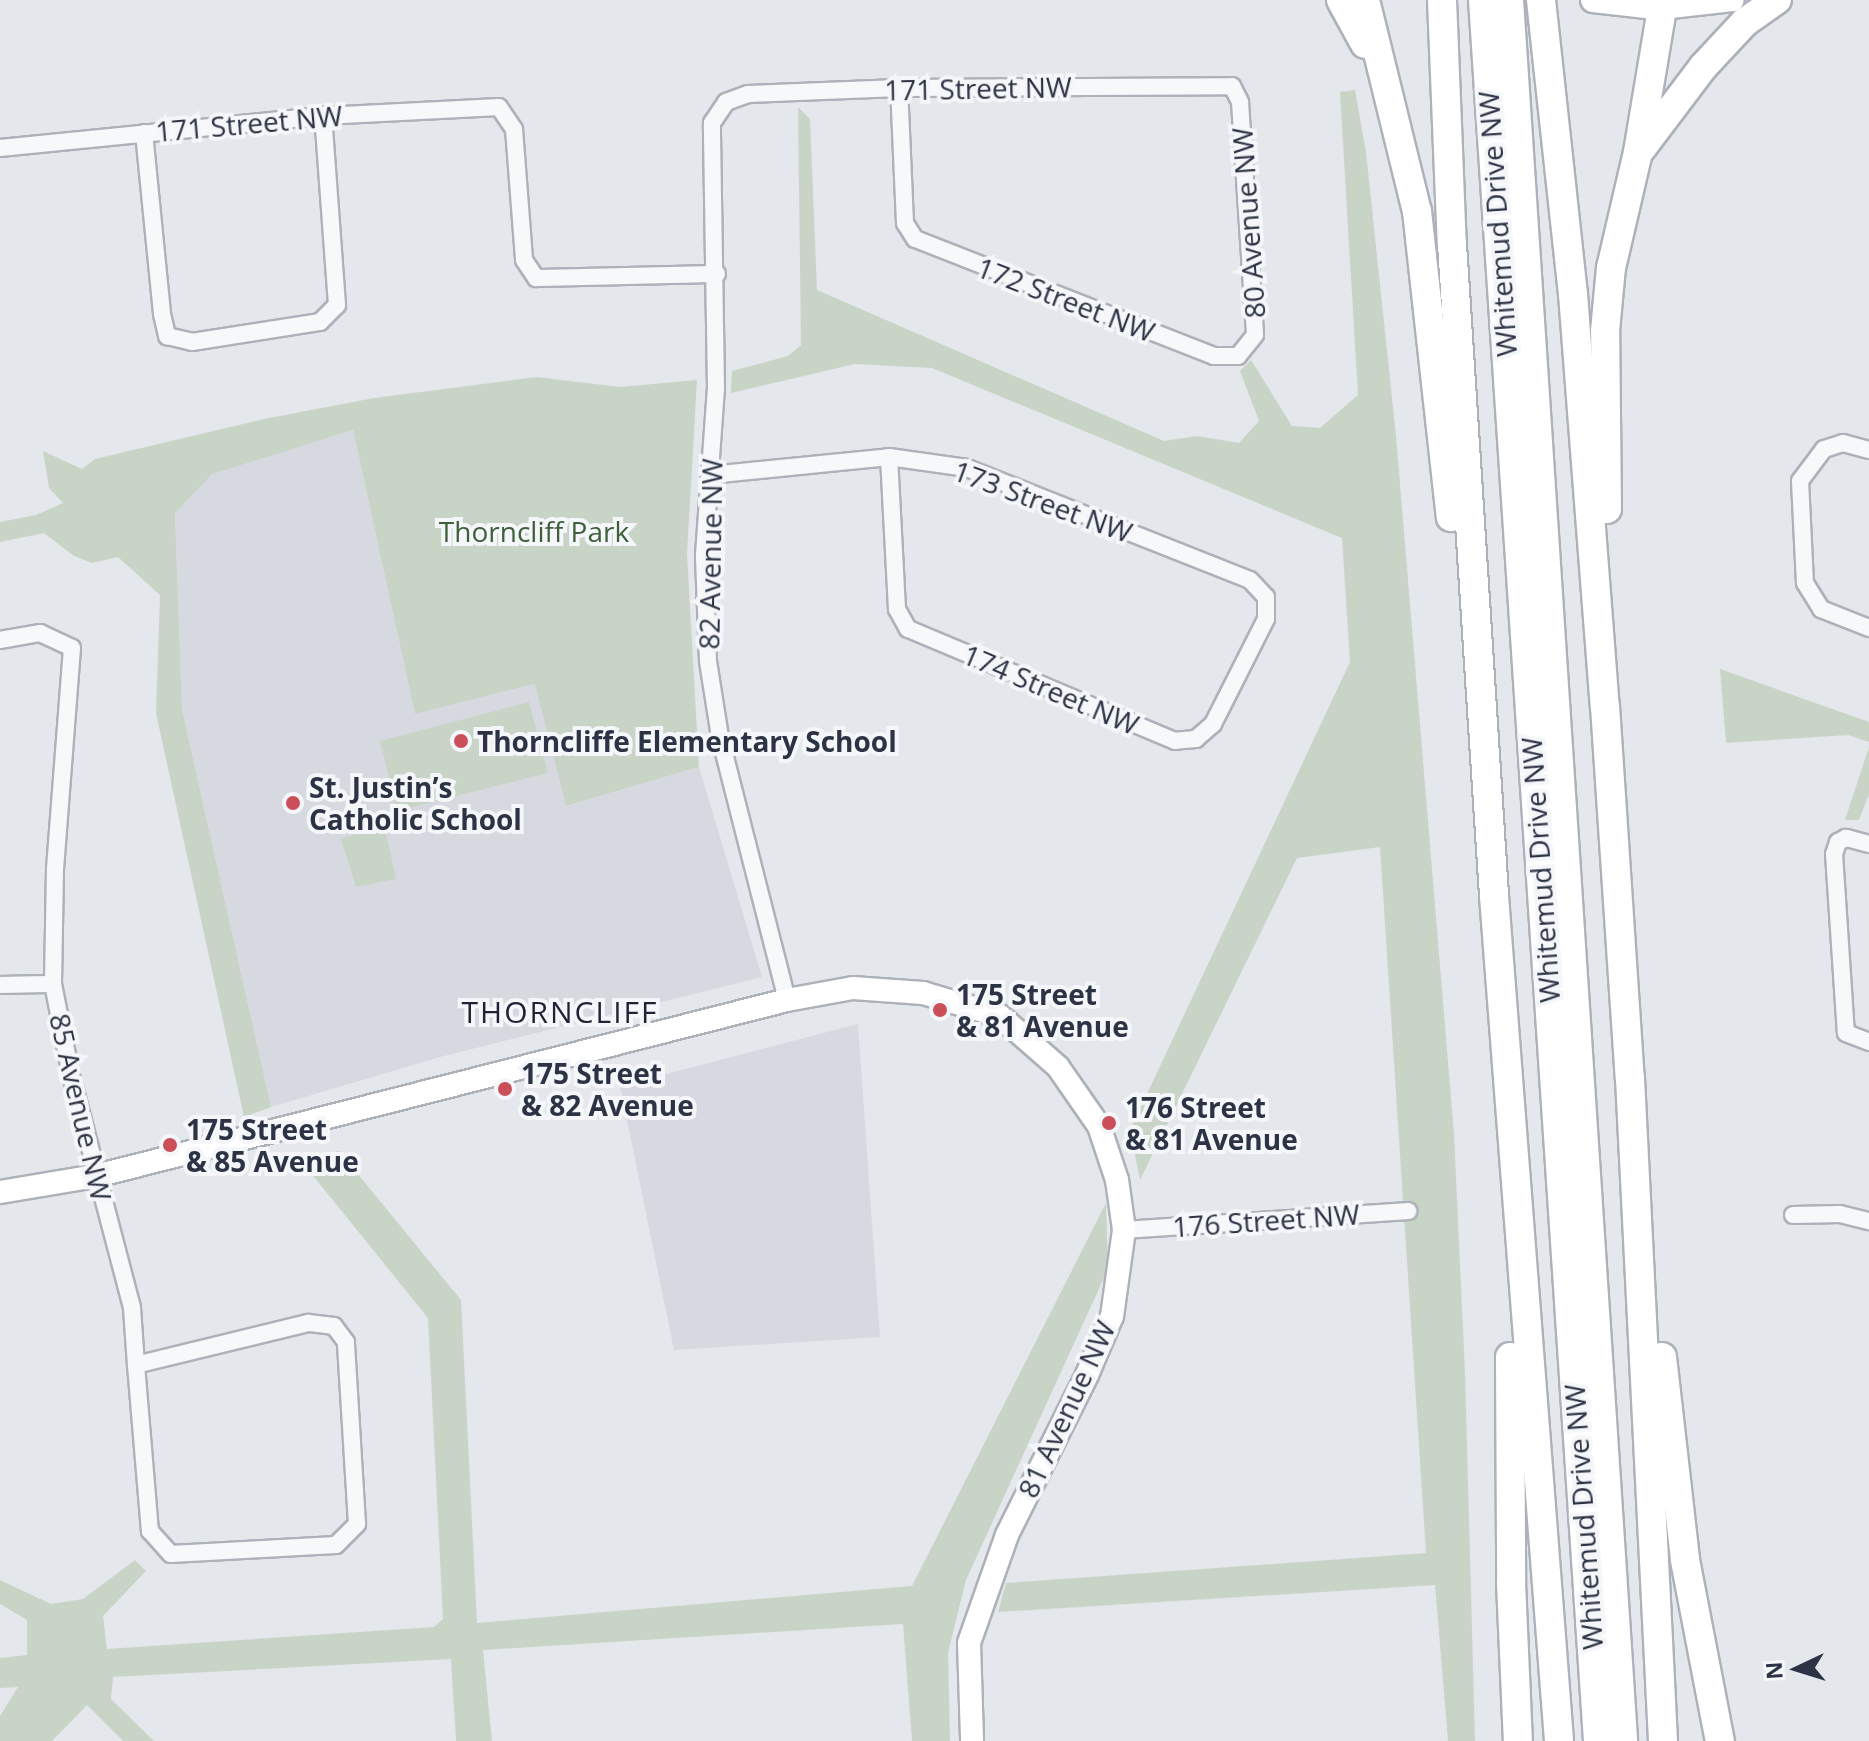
<!DOCTYPE html>
<meta charset="utf-8">
<style>
body{margin:0}
#map{position:relative;width:1869px;height:1741px;overflow:hidden;background:#e4e7ec;font-family:"Open Sans",sans-serif}
div>[style]{position:absolute}
[style*='--x']{left:calc(var(--x)*1px);top:calc(var(--y)*1px);width:calc(var(--w)*1px);rotate:calc(var(--a)*1deg)}
.built>*{inset:0;background:#d6d9e0}
.green>*{inset:0;background:#c8d5c6}
.roads{filter:drop-shadow(2px 0 #adb1ba) drop-shadow(-2px 0 #adb1ba) drop-shadow(0 2px #adb1ba) drop-shadow(0 -2px #adb1ba)}
.street>*{height:16px;margin:-8px;padding:0 8px;transform-origin:8px;border-radius:8px;background:#f7f8fa}
.secondary>*{height:22px;margin:-11px;padding:0 11px;transform-origin:11px;border-radius:11px;background:#fff}
.primary>*{height:24px;margin:-12px;padding:0 12px;transform-origin:12px;border-radius:12px;background:#fff}
.highway>*{height:28px;margin:-14px;padding:0 14px;transform-origin:14px;border-radius:14px;background:#fff}
.dots>*{width:22px;height:22px;translate:-50% -50%;box-sizing:border-box;border:4px solid #f4f6f9;border-radius:50%}
span{translate:-50% -50%;white-space:nowrap;text-align:center;line-height:1.15;-webkit-text-stroke:8px #f4f6f9;paint-order:stroke}
.street-label{font-size:28px;color:#2c3344}
.park-label{font-size:28px;color:#3e5f3a}
.poi-label{font-size:28px;color:#2c3344;font-weight:700}
.left{translate:0 -50%;text-align:left}
.neighbourhood-label{font-size:30px;color:#1e2435;letter-spacing:2px}
.north{position:absolute;left:1757px;top:1629px;width:80px;height:80px;-webkit-text-stroke:6px #f4f6f9;paint-order:stroke;rotate:266deg;font-size:22px;font-weight:700;line-height:32px;text-align:center;color:#2c3344}
.north::after{content:'';display:block;margin:auto;width:28px;height:36px;background:#2c3344;clip-path:polygon(50% 0,100% 100%,50% 72%,0 100%)}
</style>
<div id="map">
<div class="built">
<i style="clip-path:polygon(353px 430px,415px 714px,536px 684px,567px 806px,699px 767px,762px 977px,440px 1057px,271px 1107px,182px 709px,175px 512px,212px 473px)"></i>
<i style="clip-path:polygon(858px 1024px,880px 1337px,674px 1350px,620px 1086px)"></i>
</div>
<div class="green">
<i style="clip-path:polygon(1355px 90px,1366px 152px,1396px 436px,1454px 1134px,1465px 1373px,1475px 1741px,1448px 1741px,1435px 1585px,998px 1612px,1006px 1583px,1426px 1553px,1380px 847px,1297px 858px,1140px 1180px,1130px 1130px,1350px 662px,1342px 538px,932px 368px,855px 364px,731px 393px,732px 371px,788px 356px,801px 345px,798px 107px,810px 119px,817px 290px,1164px 441px,1197px 436px,1239px 443px,1259px 421px,1240px 371px,1251px 360px,1292px 426px,1320px 428px,1358px 395px,1340px 92px)"></i>
<i style="clip-path:polygon(537px 377px,620px 387px,697px 380px,687px 553px,699px 767px,566px 806px,535px 684px,415px 714px,353px 430px,212px 474px,175px 513px,182px 709px,271px 1107px,244px 1117px,156px 713px,160px 595px,118px 557px,92px 563px,74px 556px,44px 533px,0 542px,0 522px,36px 515px,63px 503px,49px 488px,43px 451px,82px 469px,95px 459px,264px 419px,374px 398px)"></i>
<i style="clip-path:polygon(1720px 669px,1869px 722px,1869px 742px,1848px 735px,1726px 743px)"></i>
<i style="clip-path:polygon(529px 702px,548px 773px,397px 811px,380px 741px)"></i>
<i style="clip-path:polygon(1869px 747px,1869px 794px,1859px 820px,1845px 820px)"></i>
<i style="clip-path:polygon(384px 824px,396px 879px,356px 887px,341px 839px)"></i>
<i style="clip-path:polygon(339px 1151px,461px 1300px,477px 1623px,912px 1586px,1106px 1203px,1108px 1269px,966px 1580px,948px 1653px,950px 1741px,912px 1741px,903px 1624px,483px 1650px,492px 1741px,456px 1741px,451px 1659px,113px 1677px,111px 1699px,154px 1741px,123px 1741px,87px 1705px,52px 1741px,0 1741px,0 1716px,18px 1687px,0 1688px,0 1658px,27px 1655px,27px 1620px,0 1604px,0 1580px,51px 1604px,83px 1599px,135px 1560px,146px 1571px,103px 1616px,107px 1649px,434px 1627px,443px 1619px,428px 1318px,302px 1162px)"></i>
</div>
<div class="roads">
<div class="street">
<i style="--x:144;--y:133;--w:182;--a:84.3"></i>
<i style="--x:162;--y:314;--w:23;--a:77"></i>
<i style="--x:167;--y:336;--w:26;--a:13"></i>
<i style="--x:192;--y:342;--w:130;--a:-8.9"></i>
<i style="--x:320;--y:322;--w:24;--a:-45"></i>
<i style="--x:337;--y:305;--w:190;--a:-94.2"></i>
<i style="--x:0;--y:148;--w:325;--a:-5.7"></i>
<i style="--x:323;--y:116;--w:176;--a:-2.9"></i>
<i style="--x:499;--y:107;--w:27;--a:56"></i>
<i style="--x:514;--y:129;--w:131;--a:85.6"></i>
<i style="--x:524;--y:260;--w:22;--a:56"></i>
<i style="--x:536;--y:278;--w:181;--a:-1.3"></i>
<i style="--x:1869;--y:450;--w:27;--a:-165"></i>
<i style="--x:1843;--y:443;--w:20;--a:162"></i>
<i style="--x:1824;--y:449;--w:40;--a:127"></i>
<i style="--x:1800;--y:481;--w:102;--a:87.2"></i>
<i style="--x:1805;--y:583;--w:31;--a:58"></i>
<i style="--x:1821;--y:609;--w:52;--a:21.6"></i>
<i style="--x:710;--y:475;--w:180;--a:-5.7"></i>
<i style="--x:889;--y:457;--w:79;--a:8"></i>
<i style="--x:967;--y:468;--w:304;--a:21.6"></i>
<i style="--x:1250;--y:580;--w:23;--a:47"></i>
<i style="--x:1266;--y:597;--w:22;--a:90"></i>
<i style="--x:1266;--y:619;--w:118;--a:116.8"></i>
<i style="--x:1213;--y:724;--w:23;--a:139"></i>
<i style="--x:1196;--y:739;--w:21;--a:175"></i>
<i style="--x:1175;--y:741;--w:290;--a:-157.2"></i>
<i style="--x:908;--y:629;--w:23;--a:-119"></i>
<i style="--x:897;--y:609;--w:152;--a:-93"></i>
<i style="--x:0;--y:640;--w:41;--a:-9.9"></i>
<i style="--x:40;--y:633;--w:35;--a:25"></i>
<i style="--x:72;--y:648;--w:222;--a:94.4"></i>
<i style="--x:55;--y:869;--w:115;--a:91"></i>
<i style="--x:53;--y:984;--w:93;--a:78.8"></i>
<i style="--x:71;--y:1075;--w:241;--a:75.3"></i>
<i style="--x:132;--y:1308;--w:57;--a:86"></i>
<i style="--x:136;--y:1365;--w:167;--a:85.2"></i>
<i style="--x:150;--y:1531;--w:31;--a:48"></i>
<i style="--x:171;--y:1554;--w:165;--a:-3.1"></i>
<i style="--x:336;--y:1545;--w:30;--a:-45"></i>
<i style="--x:357;--y:1524;--w:182;--a:-93.5"></i>
<i style="--x:346;--y:1342;--w:20;--a:-127"></i>
<i style="--x:334;--y:1326;--w:26;--a:-173"></i>
<i style="--x:308;--y:1323;--w:177;--a:166.3"></i>
<i style="--x:1869;--y:844;--w:24;--a:-165"></i>
<i style="--x:1846;--y:838;--w:9;--a:153"></i>
<i style="--x:1838;--y:842;--w:13;--a:108"></i>
<i style="--x:1834;--y:854;--w:179;--a:86.2"></i>
<i style="--x:1846;--y:1033;--w:25;--a:21"></i>
<i style="--x:0;--y:985;--w:53;--a:-1.1"></i>
<i style="--x:787;--y:1000;--w:271;--a:-104.3"></i>
<i style="--x:720;--y:737;--w:77;--a:-99"></i>
<i style="--x:708;--y:661;--w:106;--a:-92.2"></i>
<i style="--x:704;--y:555;--w:167;--a:-85.9"></i>
<i style="--x:716;--y:388;--w:265;--a:-90.9"></i>
<i style="--x:712;--y:123;--w:25;--a:-56"></i>
<i style="--x:726;--y:102;--w:23;--a:-20"></i>
<i style="--x:748;--y:94;--w:151;--a:-2.3"></i>
<i style="--x:899;--y:88;--w:333;--a:-0.3"></i>
<i style="--x:1232;--y:86;--w:18;--a:63"></i>
<i style="--x:1240;--y:102;--w:233;--a:86.3"></i>
<i style="--x:1255;--y:335;--w:27;--a:129"></i>
<i style="--x:1238;--y:356;--w:24;--a:180"></i>
<i style="--x:1214;--y:356;--w:321;--a:-158.6"></i>
<i style="--x:915;--y:239;--w:19;--a:-122"></i>
<i style="--x:905;--y:223;--w:135;--a:-92.5"></i>
<i style="--x:1793;--y:1215;--w:47;--a:-1.2"></i>
<i style="--x:1840;--y:1214;--w:30;--a:14"></i>
<i style="--x:1124;--y:1230;--w:285;--a:-3.8"></i>
</div>
<div class="secondary">
<i style="--x:1662;--y:8;--w:71;--a:-6.4"></i>
<i style="--x:0;--y:1192;--w:97;--a:-9.5"></i>
<i style="--x:96;--y:1176;--w:713;--a:-14.29"></i>
<i style="--x:787;--y:1000;--w:67;--a:-10.3"></i>
<i style="--x:853;--y:988;--w:70;--a:4.1"></i>
<i style="--x:923;--y:993;--w:80;--a:16.6"></i>
<i style="--x:1000;--y:1016;--w:77;--a:41.3"></i>
<i style="--x:1058;--y:1067;--w:72;--a:55.2"></i>
<i style="--x:1099;--y:1126;--w:57;--a:71.6"></i>
<i style="--x:1117;--y:1180;--w:50;--a:82"></i>
<i style="--x:1124;--y:1230;--w:87;--a:97.9"></i>
<i style="--x:1112;--y:1316;--w:64;--a:113"></i>
<i style="--x:1087;--y:1375;--w:179;--a:116.6"></i>
<i style="--x:1007;--y:1535;--w:114;--a:109.4"></i>
<i style="--x:969;--y:1643;--w:98;--a:88.2"></i>
</div>
<div class="primary">
<i style="--x:1593;--y:0;--w:69;--a:6.6"></i>
<i style="--x:1662;--y:8;--w:8;--a:-97"></i>
</div>
<div class="highway">
<i style="--x:1341;--y:0;--w:50;--a:61.4"></i>
<i style="--x:1365;--y:0;--w:217;--a:76.2"></i>
<i style="--x:1417;--y:211;--w:308;--a:83.7"></i>
<i style="--x:1442;--y:0;--w:244;--a:87.7"></i>
<i style="--x:1452;--y:244;--w:653;--a:86.31"></i>
<i style="--x:1494;--y:896;--w:847;--a:85.6"></i>
<i style="--x:1483;--y:0;--w:1745;--a:86.22"></i>
<i style="--x:1509;--y:0;--w:1745;--a:86.25"></i>
<i style="--x:1541;--y:0;--w:296;--a:83.8"></i>
<i style="--x:1573;--y:294;--w:413;--a:85.6"></i>
<i style="--x:1605;--y:706;--w:373;--a:86.2"></i>
<i style="--x:1630;--y:1078;--w:664;--a:87.15"></i>
<i style="--x:1641;--y:149;--w:103;--a:-52.9"></i>
<i style="--x:1703;--y:67;--w:62;--a:-47"></i>
<i style="--x:1745;--y:22;--w:39;--a:-35"></i>
<i style="--x:1607;--y:509;--w:178;--a:-90.6"></i>
<i style="--x:1605;--y:331;--w:63;--a:-84.6"></i>
<i style="--x:1611;--y:268;--w:119;--a:-76.9"></i>
<i style="--x:1638;--y:152;--w:146;--a:-80.5"></i>
<i style="--x:1510;--y:1357;--w:226;--a:89.7"></i>
<i style="--x:1511;--y:1583;--w:158;--a:87.5"></i>
<i style="--x:1662;--y:1357;--w:204;--a:83.5"></i>
<i style="--x:1685;--y:1560;--w:184;--a:79.1"></i>
</div>
</div>
<div class="dots">
<i style="left:461px;top:741px;background:#cb4f58"></i>
<i style="left:293px;top:803px;background:#cb4f58"></i>
<i style="left:940px;top:1010px;background:#cb4f58"></i>
<i style="left:505px;top:1089px;background:#cb4f58"></i>
<i style="left:1109px;top:1123px;background:#cb4f58"></i>
<i style="left:170px;top:1145px;background:#cb4f58"></i>
</div>
<div class="street-label">
<span style="left:978px;top:88px;rotate:-1deg">171 Street NW</span>
<span style="left:249px;top:123px;rotate:-5deg">171 Street NW</span>
<span style="left:1248px;top:223px;rotate:-94deg">80 Avenue NW</span>
<span style="left:1497px;top:224px;rotate:-94deg">Whitemud Drive NW</span>
<span style="left:1066px;top:299px;rotate:21deg">172 Street NW</span>
<span style="left:1043px;top:501px;rotate:20deg">173 Street NW</span>
<span style="left:710px;top:554px;rotate:-89deg">82 Avenue NW</span>
<span style="left:1051px;top:689px;rotate:23deg">174 Street NW</span>
<span style="left:1540px;top:870px;rotate:-94deg">Whitemud Drive NW</span>
<span style="left:81px;top:1107px;rotate:77deg">85 Avenue NW</span>
<span style="left:1266px;top:1220px;rotate:-4deg">176 Street NW</span>
<span style="left:1066px;top:1409px;rotate:-65deg">81 Avenue NW</span>
<span style="left:1583px;top:1517px;rotate:-94deg">Whitemud Drive NW</span>
</div>
<div class="park-label">
<span style="left:534px;top:531px">Thorncliff Park</span>
</div>
<div class="poi-label">
<span class="left" style="left:477px;top:741px">Thorncliffe Elementary School</span>
<span class="left" style="left:309px;top:803px">St. Justin’s<br>Catholic School</span>
<span class="left" style="left:956px;top:1010px">175 Street<br>&amp; 81 Avenue</span>
<span class="left" style="left:521px;top:1089px">175 Street<br>&amp; 82 Avenue</span>
<span class="left" style="left:1125px;top:1123px">176 Street<br>&amp; 81 Avenue</span>
<span class="left" style="left:186px;top:1145px">175 Street<br>&amp; 85 Avenue</span>
</div>
<div class="neighbourhood-label">
<span style="left:560px;top:1012px">THORNCLIFF</span>
</div>
<div class="north">N</div>
</div>
